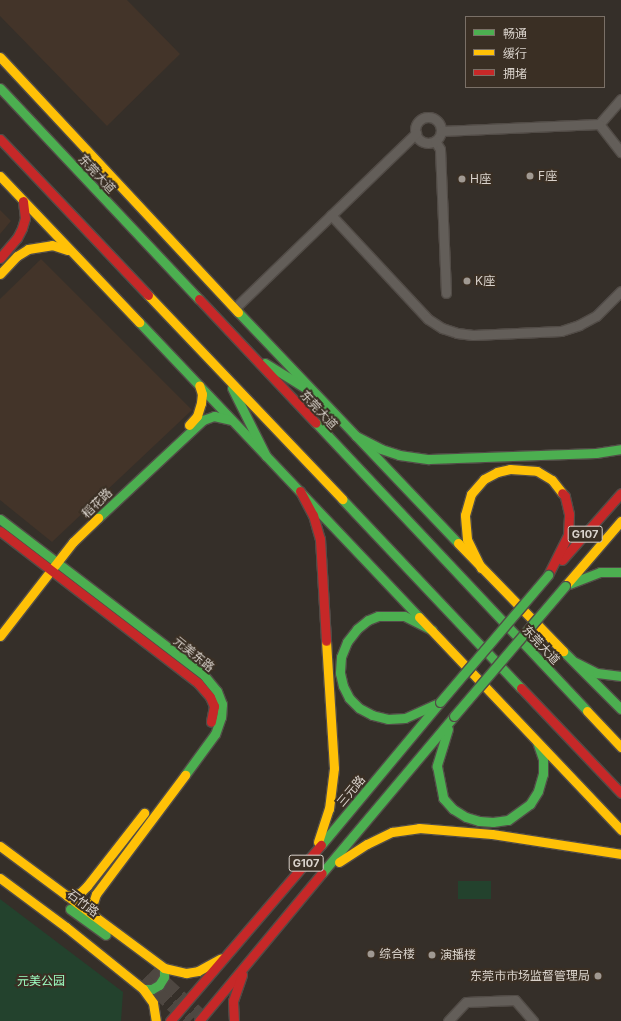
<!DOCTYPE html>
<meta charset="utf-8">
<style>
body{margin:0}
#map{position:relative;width:621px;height:1021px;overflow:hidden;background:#352f29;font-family:Inter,"Noto Sans SC",sans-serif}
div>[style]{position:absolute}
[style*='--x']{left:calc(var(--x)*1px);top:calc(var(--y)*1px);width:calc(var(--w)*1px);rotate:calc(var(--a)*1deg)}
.commercial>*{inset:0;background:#433429}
.green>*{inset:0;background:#23422d}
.secondary-tunnel>*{height:13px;margin-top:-6.5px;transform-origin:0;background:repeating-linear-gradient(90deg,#4e4741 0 13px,transparent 0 19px)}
.roads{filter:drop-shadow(1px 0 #524c47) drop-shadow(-1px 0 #524c47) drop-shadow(0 1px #524c47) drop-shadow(0 -1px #524c47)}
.street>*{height:9px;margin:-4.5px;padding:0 4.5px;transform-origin:4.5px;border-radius:4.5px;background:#635e59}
.street>.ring{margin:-4.5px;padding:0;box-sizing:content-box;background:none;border:9px solid #635e59;border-radius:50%}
.fast>*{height:9px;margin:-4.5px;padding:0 4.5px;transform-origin:4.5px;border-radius:4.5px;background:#4caf50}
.slow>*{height:9px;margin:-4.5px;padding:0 4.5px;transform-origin:4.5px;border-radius:4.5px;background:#ffc107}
.jam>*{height:9px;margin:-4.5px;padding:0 4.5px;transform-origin:4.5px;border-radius:4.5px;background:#c62828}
.bridges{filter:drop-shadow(1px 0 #524c47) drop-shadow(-1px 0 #524c47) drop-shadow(0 1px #524c47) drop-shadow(0 -1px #524c47)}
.fast-bridge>*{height:9px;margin:-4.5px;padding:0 4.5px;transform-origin:4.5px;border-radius:4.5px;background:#4caf50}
.dots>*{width:11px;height:11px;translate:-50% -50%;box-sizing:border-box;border:2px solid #3a2f24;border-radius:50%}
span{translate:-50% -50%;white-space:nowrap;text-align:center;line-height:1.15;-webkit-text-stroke:4px #3a2f24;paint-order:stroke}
.shield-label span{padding:1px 3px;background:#3a2f24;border:1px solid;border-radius:3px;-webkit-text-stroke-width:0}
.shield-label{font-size:11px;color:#d9d2cb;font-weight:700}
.street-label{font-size:12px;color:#d9d2cb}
.poi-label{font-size:12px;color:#d9d2cb}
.left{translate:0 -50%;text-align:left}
.right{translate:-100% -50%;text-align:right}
.park-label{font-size:12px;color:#9dfdc1}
.legend{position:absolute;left:465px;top:16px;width:140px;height:72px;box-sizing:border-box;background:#3a2f24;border:1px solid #7a7067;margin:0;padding:5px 7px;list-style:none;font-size:12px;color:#d9d2cb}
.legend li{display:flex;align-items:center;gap:8px;height:20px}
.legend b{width:20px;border:1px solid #7a7067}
</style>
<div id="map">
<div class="commercial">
<i style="clip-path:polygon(0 0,127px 0,180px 54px,107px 126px,0 16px)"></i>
<i style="clip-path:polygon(0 210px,11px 221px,0 234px)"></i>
<i style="clip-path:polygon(41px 259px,192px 410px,52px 542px,0 500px,0 299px)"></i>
</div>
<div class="green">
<i style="clip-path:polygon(458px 881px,491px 881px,491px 899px,458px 899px)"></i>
<i style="clip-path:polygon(0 899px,123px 992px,121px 1021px,0 1021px)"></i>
</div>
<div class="secondary-tunnel">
<i style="--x:152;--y:970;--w:75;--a:42.8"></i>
<i style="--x:143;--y:979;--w:63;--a:41.8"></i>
</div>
<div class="roads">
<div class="street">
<i style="--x:621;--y:99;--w:33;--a:131"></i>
<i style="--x:599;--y:124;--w:36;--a:52"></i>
<i class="ring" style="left:415px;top:117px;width:17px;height:17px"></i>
<i style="--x:441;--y:131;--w:158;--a:-2.5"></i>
<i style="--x:435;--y:141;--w:9;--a:58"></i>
<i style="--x:440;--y:149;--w:144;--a:87.6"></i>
<i style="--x:331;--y:215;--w:142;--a:47"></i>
<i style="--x:428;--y:319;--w:17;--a:33"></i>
<i style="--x:442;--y:328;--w:16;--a:18"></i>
<i style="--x:457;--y:333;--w:16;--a:7"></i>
<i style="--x:473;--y:335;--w:88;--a:-2.6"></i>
<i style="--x:561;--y:331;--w:19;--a:-18"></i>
<i style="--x:579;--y:325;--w:19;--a:-28"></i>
<i style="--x:596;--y:316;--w:35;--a:-45"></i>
<i style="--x:235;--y:308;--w:252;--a:-44"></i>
<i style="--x:448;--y:1021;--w:26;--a:-47"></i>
<i style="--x:466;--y:1002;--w:49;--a:-2.3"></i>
<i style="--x:515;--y:1000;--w:28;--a:49"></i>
</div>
<div class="fast">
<i style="--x:0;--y:88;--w:290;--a:46.7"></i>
<i style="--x:238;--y:312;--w:319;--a:46.4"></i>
<i style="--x:139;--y:322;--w:407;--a:46.5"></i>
<i style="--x:265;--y:363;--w:59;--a:31.8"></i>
<i style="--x:232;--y:388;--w:76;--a:63.4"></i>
<i style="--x:316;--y:423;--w:395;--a:46.7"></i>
<i style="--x:356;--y:436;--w:28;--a:27"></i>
<i style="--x:381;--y:449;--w:19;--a:18"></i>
<i style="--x:399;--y:455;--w:30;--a:8"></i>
<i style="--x:429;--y:459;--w:167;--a:-2.1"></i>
<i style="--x:596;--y:453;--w:25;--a:-9"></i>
<i style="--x:342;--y:499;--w:260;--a:46.6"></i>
<i style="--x:98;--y:518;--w:144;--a:-43"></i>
<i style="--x:203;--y:420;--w:12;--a:-20"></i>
<i style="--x:214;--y:416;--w:18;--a:13"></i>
<i style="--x:0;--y:519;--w:255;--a:37.4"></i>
<i style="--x:203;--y:674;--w:22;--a:51"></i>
<i style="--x:217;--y:691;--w:14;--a:69"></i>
<i style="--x:222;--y:704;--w:13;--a:94"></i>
<i style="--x:221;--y:717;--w:18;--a:109"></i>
<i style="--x:215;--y:734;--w:51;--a:126.2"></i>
<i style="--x:569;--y:584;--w:33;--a:-21"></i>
<i style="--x:600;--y:572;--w:21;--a:0"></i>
<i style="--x:432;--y:630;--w:31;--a:-153"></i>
<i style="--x:404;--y:616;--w:26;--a:180"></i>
<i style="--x:378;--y:616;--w:11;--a:158"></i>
<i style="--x:368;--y:620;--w:14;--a:141"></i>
<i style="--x:357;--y:629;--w:16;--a:128"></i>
<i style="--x:347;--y:642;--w:16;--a:112"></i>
<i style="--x:341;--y:657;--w:16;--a:94"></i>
<i style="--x:340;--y:673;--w:13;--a:77"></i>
<i style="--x:343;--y:686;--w:13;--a:63"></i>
<i style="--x:349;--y:698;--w:14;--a:45"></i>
<i style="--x:359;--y:708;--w:15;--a:28"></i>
<i style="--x:372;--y:715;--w:16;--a:14"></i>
<i style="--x:388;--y:719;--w:17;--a:-3"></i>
<i style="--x:405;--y:718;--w:34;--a:-24"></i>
<i style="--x:563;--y:651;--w:82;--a:45"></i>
<i style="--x:575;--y:662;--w:25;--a:27"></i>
<i style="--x:597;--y:673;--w:24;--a:7"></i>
<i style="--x:448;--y:729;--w:39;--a:107"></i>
<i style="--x:437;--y:766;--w:33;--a:79"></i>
<i style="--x:443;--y:798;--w:15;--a:48"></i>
<i style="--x:453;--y:809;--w:15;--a:32"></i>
<i style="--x:466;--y:817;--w:14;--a:17"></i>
<i style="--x:479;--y:821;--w:14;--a:4"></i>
<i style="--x:493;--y:822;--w:15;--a:-8"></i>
<i style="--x:508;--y:820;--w:27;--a:-36"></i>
<i style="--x:530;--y:804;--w:15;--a:-58"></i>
<i style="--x:538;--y:791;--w:18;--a:-74"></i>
<i style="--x:543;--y:774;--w:15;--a:-90"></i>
<i style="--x:543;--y:759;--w:18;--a:-109"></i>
<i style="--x:321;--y:845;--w:186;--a:-50.2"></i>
<i style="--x:322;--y:873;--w:205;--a:-49.9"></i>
<i style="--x:70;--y:909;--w:44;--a:35.8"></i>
<i style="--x:143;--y:989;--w:9;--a:0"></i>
<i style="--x:152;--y:989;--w:8;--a:-30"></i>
<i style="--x:159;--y:985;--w:9;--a:-58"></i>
<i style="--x:164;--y:977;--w:9;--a:-90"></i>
</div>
<div class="slow">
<i style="--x:0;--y:57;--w:349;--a:47"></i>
<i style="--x:0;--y:176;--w:202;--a:46.4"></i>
<i style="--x:0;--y:274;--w:25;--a:-47"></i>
<i style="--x:17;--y:256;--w:13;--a:-32"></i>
<i style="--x:28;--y:249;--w:24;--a:-9"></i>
<i style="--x:52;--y:245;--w:16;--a:18"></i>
<i style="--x:148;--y:295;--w:282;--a:46.4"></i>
<i style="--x:189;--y:425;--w:12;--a:-48"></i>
<i style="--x:197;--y:416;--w:14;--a:-73"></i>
<i style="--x:201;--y:403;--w:9;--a:-84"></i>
<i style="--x:202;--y:394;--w:9;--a:-108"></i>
<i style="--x:458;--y:543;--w:151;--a:45.8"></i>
<i style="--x:481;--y:568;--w:32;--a:-116"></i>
<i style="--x:467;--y:539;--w:24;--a:-95"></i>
<i style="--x:465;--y:515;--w:22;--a:-74"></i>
<i style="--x:471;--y:494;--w:20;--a:-49"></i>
<i style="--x:484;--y:479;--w:15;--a:-28"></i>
<i style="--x:497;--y:472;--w:13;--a:-13"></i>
<i style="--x:510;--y:469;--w:27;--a:4"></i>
<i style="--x:537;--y:471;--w:17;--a:31"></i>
<i style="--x:552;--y:480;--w:16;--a:52"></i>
<i style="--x:565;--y:586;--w:86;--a:-49.3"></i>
<i style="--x:419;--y:617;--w:294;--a:46.5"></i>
<i style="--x:0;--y:636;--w:119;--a:-52.2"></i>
<i style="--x:73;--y:542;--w:35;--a:-44"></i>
<i style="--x:587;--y:711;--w:50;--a:46.6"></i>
<i style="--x:318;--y:842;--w:35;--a:-72"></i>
<i style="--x:329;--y:809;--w:41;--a:-83"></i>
<i style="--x:334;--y:768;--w:127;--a:-93.6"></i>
<i style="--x:0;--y:846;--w:204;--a:36.6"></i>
<i style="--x:164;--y:968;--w:23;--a:13"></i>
<i style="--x:186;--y:973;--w:12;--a:-9"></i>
<i style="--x:198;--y:971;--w:26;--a:-29"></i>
<i style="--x:339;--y:862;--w:33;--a:-33"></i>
<i style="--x:367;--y:844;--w:28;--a:-26"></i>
<i style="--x:392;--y:832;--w:27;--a:-8"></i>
<i style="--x:419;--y:828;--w:73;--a:4.7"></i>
<i style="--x:492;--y:834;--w:131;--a:8.8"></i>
<i style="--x:0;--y:878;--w:82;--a:36.6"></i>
<i style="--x:66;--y:927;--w:99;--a:38.8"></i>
<i style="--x:143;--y:989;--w:17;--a:54"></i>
<i style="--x:153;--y:1003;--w:18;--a:81"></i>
<i style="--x:67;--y:896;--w:13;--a:-13"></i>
<i style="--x:80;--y:893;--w:10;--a:-45"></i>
<i style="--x:87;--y:886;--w:93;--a:-52"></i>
<i style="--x:93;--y:915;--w:12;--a:-90"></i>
<i style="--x:93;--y:903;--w:9;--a:-72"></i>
<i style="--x:96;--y:894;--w:149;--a:-53.2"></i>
</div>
<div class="jam">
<i style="--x:0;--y:139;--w:215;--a:46.5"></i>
<i style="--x:0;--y:258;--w:26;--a:-50"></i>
<i style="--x:17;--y:238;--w:11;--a:-63"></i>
<i style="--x:22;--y:228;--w:10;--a:-73"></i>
<i style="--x:25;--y:218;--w:17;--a:-97"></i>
<i style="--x:199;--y:299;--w:170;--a:46.7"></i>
<i style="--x:300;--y:491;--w:27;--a:62"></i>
<i style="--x:313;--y:515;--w:25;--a:74"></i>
<i style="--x:320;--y:539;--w:102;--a:86.6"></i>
<i style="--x:0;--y:531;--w:250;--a:37.5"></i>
<i style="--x:198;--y:683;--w:18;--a:49"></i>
<i style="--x:210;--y:697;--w:10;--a:66"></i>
<i style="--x:214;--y:706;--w:16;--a:101"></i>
<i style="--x:562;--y:560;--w:89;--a:-48.6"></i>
<i style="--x:548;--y:575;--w:45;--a:-63.4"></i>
<i style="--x:568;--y:535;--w:21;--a:-87"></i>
<i style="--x:569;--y:514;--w:18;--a:-103"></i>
<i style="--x:565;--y:496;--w:4;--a:-135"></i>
<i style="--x:521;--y:688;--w:145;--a:46.4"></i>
<i style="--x:170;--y:1021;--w:232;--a:-49.4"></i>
<i style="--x:199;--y:1021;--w:192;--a:-50.3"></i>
<i style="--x:234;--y:1021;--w:20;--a:-93"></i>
<i style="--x:233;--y:1001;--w:28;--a:-71"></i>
</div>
</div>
<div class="bridges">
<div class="fast-bridge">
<i style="--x:440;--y:702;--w:167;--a:-49.6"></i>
<i style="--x:454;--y:716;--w:171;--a:-49.5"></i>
</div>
</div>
<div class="dots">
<i style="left:530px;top:176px;background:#a09992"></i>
<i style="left:462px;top:179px;background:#a09992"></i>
<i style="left:467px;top:281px;background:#a09992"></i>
<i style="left:371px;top:954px;background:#a09992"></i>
<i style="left:432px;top:955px;background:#a09992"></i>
<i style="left:598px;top:976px;background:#a09992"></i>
</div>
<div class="shield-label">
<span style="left:585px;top:534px">G107</span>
<span style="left:306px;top:863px">G107</span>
</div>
<div class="street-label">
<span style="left:97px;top:174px;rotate:47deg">东莞大道</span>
<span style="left:319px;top:410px;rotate:47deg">东莞大道</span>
<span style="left:97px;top:503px;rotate:-44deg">稻花路</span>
<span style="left:541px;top:645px;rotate:47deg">东莞大道</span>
<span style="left:194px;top:654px;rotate:39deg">元美东路</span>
<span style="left:351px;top:791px;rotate:-50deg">三元路</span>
<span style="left:83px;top:903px;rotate:37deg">石竹路</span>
</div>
<div class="poi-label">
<span class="left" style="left:538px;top:176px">F座</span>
<span class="left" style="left:470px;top:179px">H座</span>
<span class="left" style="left:475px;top:281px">K座</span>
<span class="left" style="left:379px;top:954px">综合楼</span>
<span class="left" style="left:440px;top:955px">演播楼</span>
<span class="right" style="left:590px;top:976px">东莞市市场监督管理局</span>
</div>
<div class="park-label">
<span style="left:41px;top:981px">元美公园</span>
</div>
<ul class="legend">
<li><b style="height:5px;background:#4caf50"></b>畅通</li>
<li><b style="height:5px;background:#ffc107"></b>缓行</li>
<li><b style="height:5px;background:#c62828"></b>拥堵</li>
</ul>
</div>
